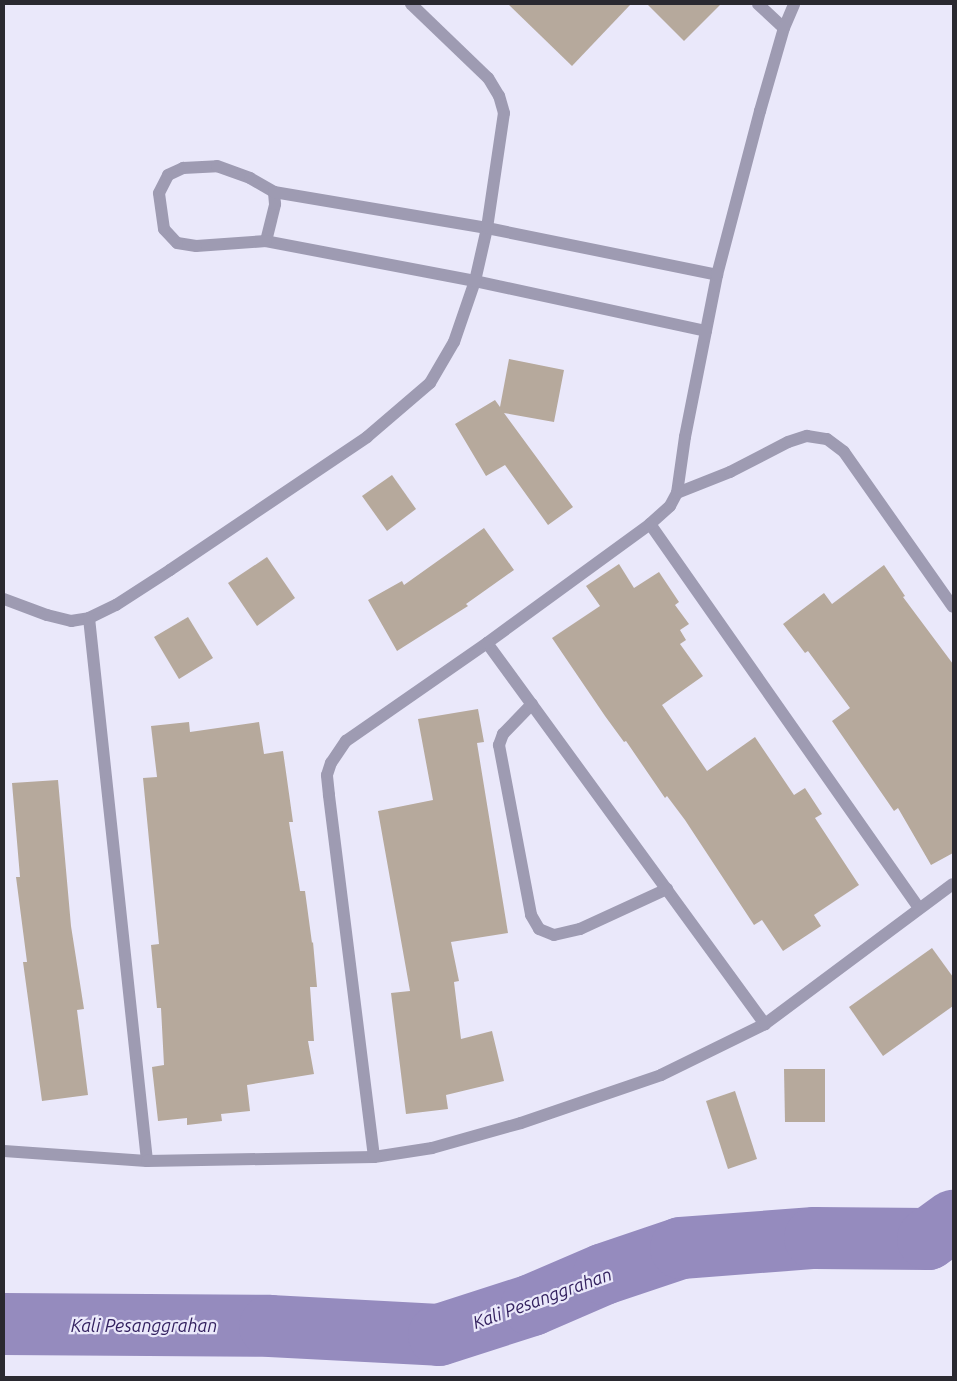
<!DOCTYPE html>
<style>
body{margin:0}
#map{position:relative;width:957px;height:1381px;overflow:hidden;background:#eae8fa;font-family:Ubuntu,sans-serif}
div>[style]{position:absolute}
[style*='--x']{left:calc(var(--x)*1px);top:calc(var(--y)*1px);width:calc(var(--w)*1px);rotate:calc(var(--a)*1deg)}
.river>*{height:62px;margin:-31px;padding:0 31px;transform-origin:31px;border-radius:31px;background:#958bbe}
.building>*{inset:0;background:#b6a99c}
.street>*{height:12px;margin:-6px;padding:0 6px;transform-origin:6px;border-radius:6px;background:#9e9bb2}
span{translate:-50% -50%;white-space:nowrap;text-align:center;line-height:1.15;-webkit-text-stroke:4.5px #eae8fa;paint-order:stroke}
.water-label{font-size:18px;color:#342260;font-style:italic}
.frame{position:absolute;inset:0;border:5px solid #2a2930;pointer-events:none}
</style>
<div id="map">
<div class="river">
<i style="--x:4;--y:1324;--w:266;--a:0.4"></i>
<i style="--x:270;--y:1326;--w:169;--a:3"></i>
<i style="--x:439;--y:1335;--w:98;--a:-17.9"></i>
<i style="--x:532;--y:1305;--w:78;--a:-23.3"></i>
<i style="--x:604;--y:1274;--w:81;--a:-18.7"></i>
<i style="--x:681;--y:1248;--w:134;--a:-4.3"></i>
<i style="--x:815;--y:1238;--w:113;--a:0.5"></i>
<i style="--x:928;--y:1239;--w:31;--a:-36"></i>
</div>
<div class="building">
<i style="clip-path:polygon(508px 4px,631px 4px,572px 66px)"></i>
<i style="clip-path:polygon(647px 4px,721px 4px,684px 41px)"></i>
<i style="clip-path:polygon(509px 359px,564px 370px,554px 422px,504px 413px,573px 507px,548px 525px,505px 465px,486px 476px,455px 424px,495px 400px,500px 407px)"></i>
<i style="clip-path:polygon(392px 475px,416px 509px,387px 531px,362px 496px)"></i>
<i style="clip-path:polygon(484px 528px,514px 570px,466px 604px,468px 606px,397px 651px,368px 600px,402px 581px,404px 585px)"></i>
<i style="clip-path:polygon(267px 557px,295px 598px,257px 626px,228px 583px)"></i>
<i style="clip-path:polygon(619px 564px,634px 588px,659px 572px,679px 602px,675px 605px,689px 624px,680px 630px,686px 640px,680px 644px,703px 676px,662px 705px,707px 771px,755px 737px,794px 795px,805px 788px,822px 814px,815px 818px,859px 885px,814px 915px,821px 926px,783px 951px,762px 920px,754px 925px,685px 820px,667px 796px,665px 798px,626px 741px,624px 742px,605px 716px,552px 638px,600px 606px,586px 586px)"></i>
<i style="clip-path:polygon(884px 565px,905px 596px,903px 597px,953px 664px,953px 853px,931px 865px,898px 808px,894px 811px,832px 721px,850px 708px,808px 651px,805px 653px,783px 624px,824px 593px,832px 604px)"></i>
<i style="clip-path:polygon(188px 617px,213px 658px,179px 679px,154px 637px)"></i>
<i style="clip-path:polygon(478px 709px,484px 742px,477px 743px,508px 933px,451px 942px,459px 981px,454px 982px,461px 1039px,492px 1031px,504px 1081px,446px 1095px,448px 1109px,406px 1114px,391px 993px,410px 991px,378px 811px,433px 800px,418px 719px)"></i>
<i style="clip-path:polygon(189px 722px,190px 732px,259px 722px,264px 754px,283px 751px,293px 822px,289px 822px,300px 891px,305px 891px,312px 943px,313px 942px,317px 987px,310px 987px,314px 1041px,308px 1041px,314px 1074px,247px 1085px,250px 1111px,221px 1114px,222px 1121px,187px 1125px,187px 1118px,158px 1121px,152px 1067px,164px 1065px,161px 1008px,157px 1008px,151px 945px,159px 944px,143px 778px,157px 777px,151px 726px)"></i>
<i style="clip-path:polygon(58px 780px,71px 926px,84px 1009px,77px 1010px,88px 1095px,42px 1101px,23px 962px,27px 962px,16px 877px,20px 877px,12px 783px)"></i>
<i style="clip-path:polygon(932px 948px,953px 977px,953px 1006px,883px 1056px,849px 1007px)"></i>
<i style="clip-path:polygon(784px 1069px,825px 1069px,825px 1122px,785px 1122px)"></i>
<i style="clip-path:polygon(735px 1091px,757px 1159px,728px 1169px,706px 1101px)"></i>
</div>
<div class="street">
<i style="--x:758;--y:4;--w:35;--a:43"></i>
<i style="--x:266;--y:241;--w:38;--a:-76"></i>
<i style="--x:275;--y:204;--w:12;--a:-95"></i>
<i style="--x:706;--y:331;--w:236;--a:-167.8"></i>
<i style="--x:475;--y:281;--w:213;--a:-169.2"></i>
<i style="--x:266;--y:241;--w:70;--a:175.9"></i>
<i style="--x:196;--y:246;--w:19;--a:-171"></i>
<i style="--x:177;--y:243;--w:19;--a:-133"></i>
<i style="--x:164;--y:229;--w:36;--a:-98"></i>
<i style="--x:159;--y:193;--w:20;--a:-63"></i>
<i style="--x:168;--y:175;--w:17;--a:-25"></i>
<i style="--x:183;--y:168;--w:34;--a:-3"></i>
<i style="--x:217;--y:166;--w:35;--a:20"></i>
<i style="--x:250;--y:178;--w:28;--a:30"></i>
<i style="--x:274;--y:192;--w:216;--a:9.6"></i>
<i style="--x:487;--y:228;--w:235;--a:11.5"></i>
<i style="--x:677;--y:493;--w:57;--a:-21.6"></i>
<i style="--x:730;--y:472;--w:65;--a:-27.3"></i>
<i style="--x:788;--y:442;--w:20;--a:-18"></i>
<i style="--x:807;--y:436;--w:20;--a:9"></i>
<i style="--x:827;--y:439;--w:21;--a:37"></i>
<i style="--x:844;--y:452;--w:189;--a:54.9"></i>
<i style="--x:650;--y:524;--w:469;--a:55"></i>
<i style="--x:4;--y:599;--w:46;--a:20.4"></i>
<i style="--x:47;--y:615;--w:25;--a:14"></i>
<i style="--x:71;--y:621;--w:18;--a:-9"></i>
<i style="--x:89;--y:618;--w:30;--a:-26"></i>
<i style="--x:116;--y:605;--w:64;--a:-32.9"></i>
<i style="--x:170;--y:570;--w:238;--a:-34"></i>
<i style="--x:367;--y:437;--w:83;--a:-40.6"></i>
<i style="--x:430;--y:383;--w:48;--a:-59.7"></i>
<i style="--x:454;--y:342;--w:65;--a:-71"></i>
<i style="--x:475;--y:281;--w:54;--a:-77.2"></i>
<i style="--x:487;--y:228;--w:116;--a:-81.6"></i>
<i style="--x:504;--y:113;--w:18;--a:-106"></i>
<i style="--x:499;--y:96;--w:21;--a:-121"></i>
<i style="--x:488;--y:78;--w:107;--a:-136.1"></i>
<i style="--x:89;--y:618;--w:546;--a:83.9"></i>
<i style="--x:487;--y:643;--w:472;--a:53.9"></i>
<i style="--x:532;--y:704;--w:42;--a:134"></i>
<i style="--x:503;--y:734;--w:12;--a:110"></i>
<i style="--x:499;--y:745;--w:173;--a:79.3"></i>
<i style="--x:531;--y:915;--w:16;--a:60"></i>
<i style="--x:539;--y:929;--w:16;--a:22"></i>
<i style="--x:554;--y:935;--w:27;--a:-13"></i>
<i style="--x:580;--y:929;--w:96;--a:-24.7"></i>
<i style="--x:4;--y:1151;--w:143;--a:4"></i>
<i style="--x:147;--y:1161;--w:227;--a:-1"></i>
<i style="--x:374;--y:1157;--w:59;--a:-8.8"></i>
<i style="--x:432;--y:1148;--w:92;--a:-15.7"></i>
<i style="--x:521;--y:1123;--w:148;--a:-18.9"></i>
<i style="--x:661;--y:1075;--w:116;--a:-26.1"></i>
<i style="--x:765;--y:1024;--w:234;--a:-36.7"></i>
<i style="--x:374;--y:1157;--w:365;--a:-97.1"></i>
<i style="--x:329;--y:795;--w:20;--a:-96"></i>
<i style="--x:327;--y:775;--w:13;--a:-72"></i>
<i style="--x:331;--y:763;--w:27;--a:-56"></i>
<i style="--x:346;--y:741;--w:172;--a:-34.8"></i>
<i style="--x:487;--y:643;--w:202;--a:-36.1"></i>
<i style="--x:650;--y:524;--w:27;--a:-42"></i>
<i style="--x:670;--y:506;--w:15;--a:-62"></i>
<i style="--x:677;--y:493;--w:57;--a:-81.9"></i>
<i style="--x:685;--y:437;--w:165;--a:-78.8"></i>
<i style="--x:717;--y:275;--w:170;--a:-75.3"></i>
<i style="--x:760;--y:111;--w:86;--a:-73.9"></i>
<i style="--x:784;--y:28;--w:26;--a:-67"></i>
</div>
<div class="water-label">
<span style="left:542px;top:1298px;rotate:-20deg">Kali Pesanggrahan</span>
<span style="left:144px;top:1325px">Kali Pesanggrahan</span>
</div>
<div class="frame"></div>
</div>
